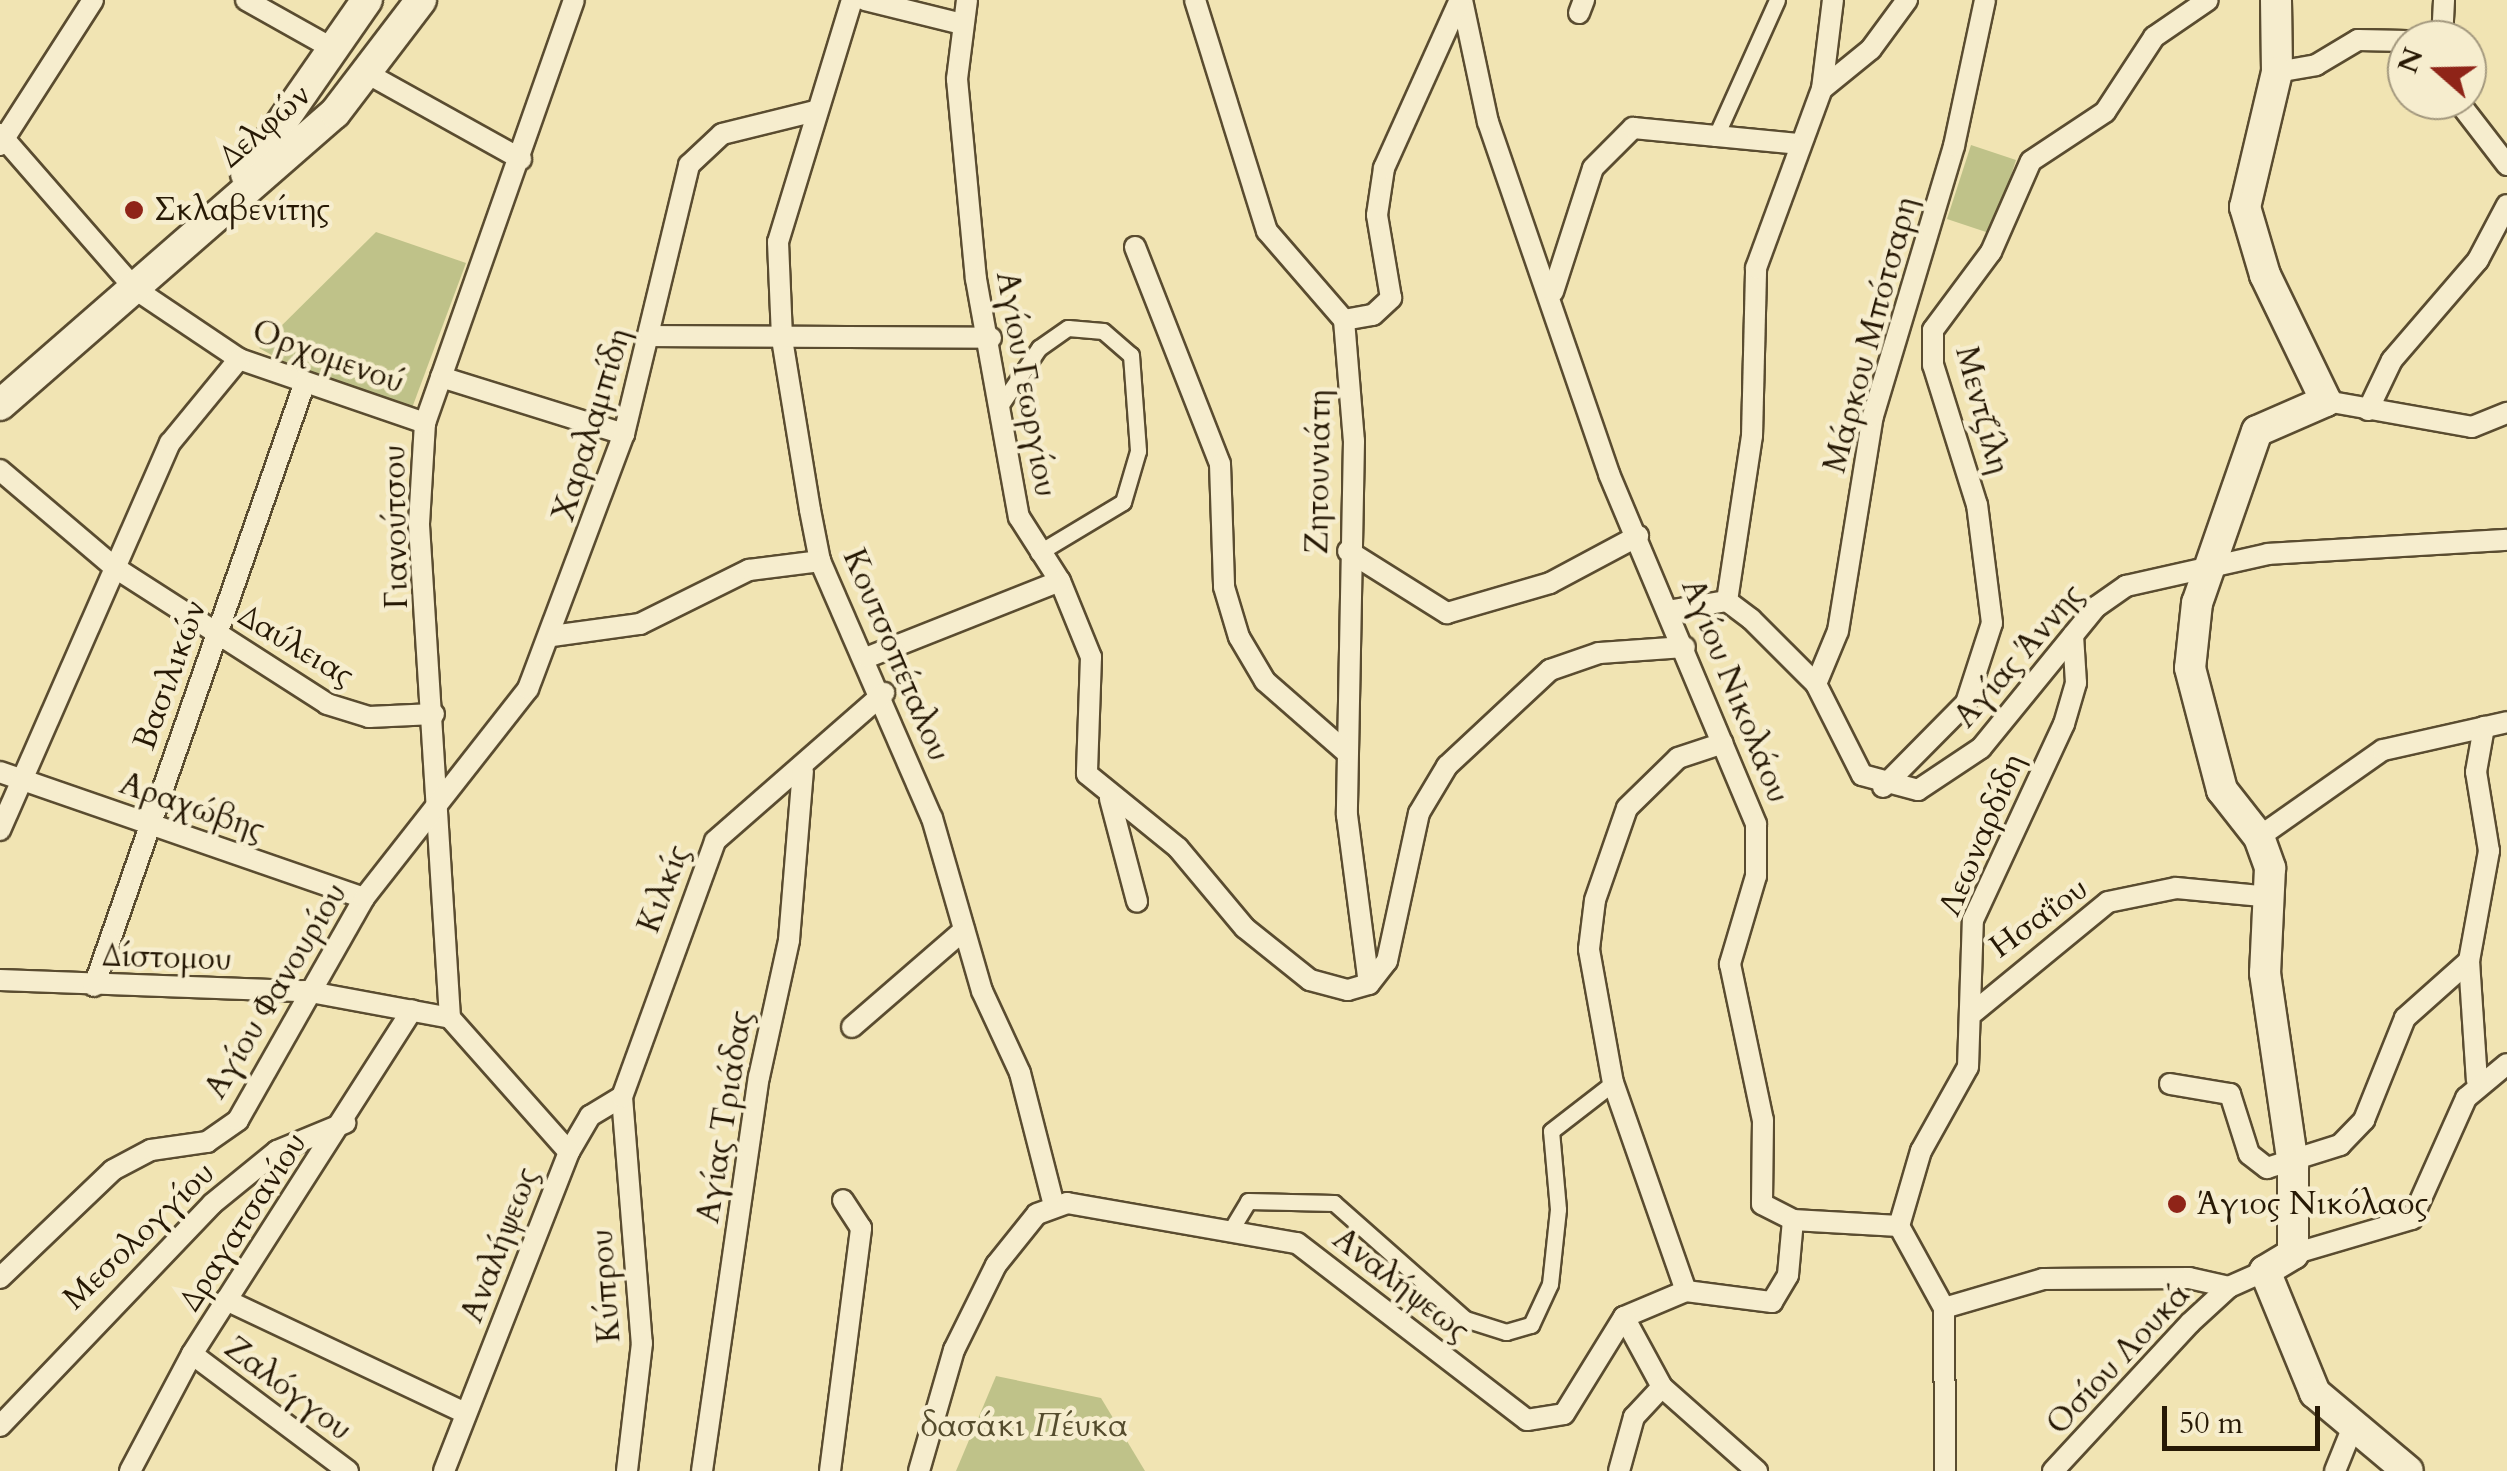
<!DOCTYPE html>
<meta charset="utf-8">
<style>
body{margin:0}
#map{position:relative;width:2507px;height:1471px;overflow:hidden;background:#f1e4b3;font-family:Cardo,serif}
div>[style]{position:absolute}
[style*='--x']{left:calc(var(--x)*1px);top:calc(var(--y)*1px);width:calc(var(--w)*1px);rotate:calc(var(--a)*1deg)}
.green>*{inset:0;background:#bfc289}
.roads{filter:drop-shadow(2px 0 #5a4c30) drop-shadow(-2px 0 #5a4c30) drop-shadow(0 2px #5a4c30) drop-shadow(0 -2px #5a4c30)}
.pedestrian>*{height:15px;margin:-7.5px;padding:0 7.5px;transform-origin:7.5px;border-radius:7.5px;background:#f6edce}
.minor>*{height:20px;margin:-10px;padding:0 10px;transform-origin:10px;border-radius:10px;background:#f6edce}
.secondary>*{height:30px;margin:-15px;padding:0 15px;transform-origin:15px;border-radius:15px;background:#f6edce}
.dots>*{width:28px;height:28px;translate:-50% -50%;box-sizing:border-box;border:5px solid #f6edce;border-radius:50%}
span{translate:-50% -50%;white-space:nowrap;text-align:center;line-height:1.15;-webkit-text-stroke:9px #f6edce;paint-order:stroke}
.street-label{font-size:32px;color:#271905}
.poi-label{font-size:32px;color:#271905}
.left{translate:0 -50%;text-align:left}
.park-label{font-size:32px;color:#554c2d;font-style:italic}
.north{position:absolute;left:2387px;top:20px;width:100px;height:100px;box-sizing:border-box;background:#f6edce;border:2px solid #a3987e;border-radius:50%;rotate:290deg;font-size:28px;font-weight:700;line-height:40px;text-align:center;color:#271905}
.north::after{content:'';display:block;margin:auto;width:35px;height:45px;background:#8f2418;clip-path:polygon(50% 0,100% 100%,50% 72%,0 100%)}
.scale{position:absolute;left:2162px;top:1406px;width:158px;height:45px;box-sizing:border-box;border:5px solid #271905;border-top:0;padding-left:12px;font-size:30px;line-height:35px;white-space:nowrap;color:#271905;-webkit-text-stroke:8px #f6edce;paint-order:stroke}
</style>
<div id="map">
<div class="green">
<i style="clip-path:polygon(1971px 145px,2016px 160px,1992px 234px,1947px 219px)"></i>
<i style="clip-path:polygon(376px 232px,466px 263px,412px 408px,315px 379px,259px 348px)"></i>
<i style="clip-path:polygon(996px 1376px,1101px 1398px,1145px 1471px,956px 1471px)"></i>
</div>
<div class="roads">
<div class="pedestrian">
<i style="--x:1715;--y:138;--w:151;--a:-65.8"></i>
<i style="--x:1000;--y:406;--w:70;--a:-56.1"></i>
<i style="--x:1039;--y:348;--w:35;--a:-35"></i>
<i style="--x:1068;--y:328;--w:35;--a:5"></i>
<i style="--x:1103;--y:331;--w:37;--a:41"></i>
<i style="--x:1131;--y:355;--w:96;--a:85.8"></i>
<i style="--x:1138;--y:451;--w:53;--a:106.4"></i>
<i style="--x:1123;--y:502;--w:99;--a:149"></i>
<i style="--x:1229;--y:1233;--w:37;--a:-59"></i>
<i style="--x:1248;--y:1201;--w:86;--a:1.3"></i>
<i style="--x:1334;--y:1203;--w:175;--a:41.5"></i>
<i style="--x:1465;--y:1319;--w:43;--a:17.6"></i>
<i style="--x:1506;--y:1332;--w:26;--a:-16"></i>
<i style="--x:1531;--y:1325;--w:45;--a:-65.1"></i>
<i style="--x:1550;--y:1284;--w:75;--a:-83.9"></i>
<i style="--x:1558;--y:1209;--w:78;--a:-95.1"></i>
<i style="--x:1551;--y:1131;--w:78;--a:-37.7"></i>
</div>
<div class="minor">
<i style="--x:246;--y:0;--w:102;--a:29.3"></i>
<i style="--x:852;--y:0;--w:253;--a:107"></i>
<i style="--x:778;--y:242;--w:97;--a:87.6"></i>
<i style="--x:782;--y:339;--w:173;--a:80.7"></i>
<i style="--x:810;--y:510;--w:52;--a:78.9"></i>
<i style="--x:820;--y:561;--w:280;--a:66.5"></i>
<i style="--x:932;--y:818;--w:180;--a:73.9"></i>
<i style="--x:982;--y:991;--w:90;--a:65.1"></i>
<i style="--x:1020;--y:1073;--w:136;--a:75.6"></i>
<i style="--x:865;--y:0;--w:100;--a:13.9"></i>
<i style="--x:967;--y:0;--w:80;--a:97.2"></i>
<i style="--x:957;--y:79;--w:201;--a:84.6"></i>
<i style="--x:976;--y:279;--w:242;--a:79.8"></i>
<i style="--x:1019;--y:517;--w:76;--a:57.4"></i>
<i style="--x:1060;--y:581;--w:82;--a:67.8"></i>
<i style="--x:1091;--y:657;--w:117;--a:92"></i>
<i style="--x:1087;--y:774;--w:117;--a:39.1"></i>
<i style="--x:1178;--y:848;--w:104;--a:50.1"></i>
<i style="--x:1245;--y:928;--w:83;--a:38.7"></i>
<i style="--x:1310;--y:980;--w:39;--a:15"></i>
<i style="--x:1348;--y:990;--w:22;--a:-16"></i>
<i style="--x:1369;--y:984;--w:29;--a:-52"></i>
<i style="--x:1387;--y:961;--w:151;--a:-77.8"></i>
<i style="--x:1419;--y:813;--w:55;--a:-59.2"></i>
<i style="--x:1447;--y:766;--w:141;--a:-43"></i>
<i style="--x:1550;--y:670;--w:52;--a:-19.1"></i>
<i style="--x:1599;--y:653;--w:86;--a:-4"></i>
<i style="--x:1195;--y:0;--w:242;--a:72.7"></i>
<i style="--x:1267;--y:231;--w:118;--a:49.1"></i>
<i style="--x:1344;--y:320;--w:121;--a:85.3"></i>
<i style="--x:1354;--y:441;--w:374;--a:91.1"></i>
<i style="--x:1347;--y:815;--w:170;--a:82.6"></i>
<i style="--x:1462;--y:0;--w:125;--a:78"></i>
<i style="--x:1488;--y:122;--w:372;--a:71"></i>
<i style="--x:1609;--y:474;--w:380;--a:67.2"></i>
<i style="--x:1756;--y:824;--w:52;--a:90"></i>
<i style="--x:1756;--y:876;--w:92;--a:106.5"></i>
<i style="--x:1730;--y:964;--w:159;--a:78.1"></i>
<i style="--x:1763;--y:1120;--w:84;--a:90.7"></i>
<i style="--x:1762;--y:1204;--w:35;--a:27"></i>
<i style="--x:1793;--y:1220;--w:106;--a:3.2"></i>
<i style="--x:1899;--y:1226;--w:94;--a:61.2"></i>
<i style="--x:1944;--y:1308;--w:103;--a:-16.3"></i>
<i style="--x:2043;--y:1279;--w:146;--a:-0.4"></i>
<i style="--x:2189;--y:1278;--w:41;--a:12.7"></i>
<i style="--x:1579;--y:13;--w:14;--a:-69"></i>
<i style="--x:2442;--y:40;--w:40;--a:-87.1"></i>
<i style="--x:2277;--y:72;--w:40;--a:-10"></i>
<i style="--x:2316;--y:65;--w:49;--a:-30.8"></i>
<i style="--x:2358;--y:40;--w:49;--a:1.2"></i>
<i style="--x:370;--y:75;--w:173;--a:29.1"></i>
<i style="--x:1822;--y:89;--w:90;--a:-83"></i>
<i style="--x:2457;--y:100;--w:82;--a:52.4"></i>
<i style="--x:0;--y:134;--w:206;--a:48.9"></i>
<i style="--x:135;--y:289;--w:125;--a:33.9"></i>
<i style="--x:239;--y:359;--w:197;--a:19"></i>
<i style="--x:0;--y:145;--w:172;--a:-57.3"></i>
<i style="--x:1135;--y:247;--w:233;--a:68.6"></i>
<i style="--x:1220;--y:464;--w:123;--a:88.1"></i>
<i style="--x:1224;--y:587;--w:52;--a:73.3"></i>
<i style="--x:1239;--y:637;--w:51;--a:59.4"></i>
<i style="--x:1265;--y:681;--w:108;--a:41.2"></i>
<i style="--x:1553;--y:292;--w:130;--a:-72.1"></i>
<i style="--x:1593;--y:168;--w:57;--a:-45"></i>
<i style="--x:1633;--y:128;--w:166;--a:5.5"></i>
<i style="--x:1344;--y:320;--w:29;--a:-10"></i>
<i style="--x:1373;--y:315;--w:25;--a:-43"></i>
<i style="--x:1391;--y:298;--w:84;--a:-99.6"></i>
<i style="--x:1377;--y:215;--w:48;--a:-81.5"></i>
<i style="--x:1384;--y:168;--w:184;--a:-65.7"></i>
<i style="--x:652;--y:336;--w:339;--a:0.3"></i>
<i style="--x:441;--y:377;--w:192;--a:17.3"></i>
<i style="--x:2326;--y:401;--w:148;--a:10.1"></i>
<i style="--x:2472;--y:427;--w:38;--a:-22"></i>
<i style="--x:2368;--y:410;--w:55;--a:-64.4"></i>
<i style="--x:2392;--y:360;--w:132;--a:-49.3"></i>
<i style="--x:2478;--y:260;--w:62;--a:-62.2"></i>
<i style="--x:0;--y:470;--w:150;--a:40.4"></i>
<i style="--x:114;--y:567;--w:253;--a:32.7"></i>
<i style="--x:327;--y:704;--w:44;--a:17.2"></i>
<i style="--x:369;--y:717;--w:65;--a:-2.6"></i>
<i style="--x:1348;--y:551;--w:117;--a:32.1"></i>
<i style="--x:1447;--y:613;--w:107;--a:-16.2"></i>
<i style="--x:1550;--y:583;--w:100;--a:-28.1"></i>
<i style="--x:1727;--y:601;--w:167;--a:-81.4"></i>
<i style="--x:1752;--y:436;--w:168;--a:-88.6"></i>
<i style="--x:1756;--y:268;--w:191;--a:-69.8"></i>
<i style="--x:1822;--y:89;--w:63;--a:-39.2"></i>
<i style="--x:1871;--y:49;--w:61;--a:-53.7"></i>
<i style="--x:1673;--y:610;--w:55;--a:-9.5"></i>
<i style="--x:1727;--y:601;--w:30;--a:37"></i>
<i style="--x:1751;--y:619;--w:92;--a:45"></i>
<i style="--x:1816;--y:684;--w:102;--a:63.2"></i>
<i style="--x:1862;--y:775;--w:58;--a:15"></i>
<i style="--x:1918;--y:790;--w:76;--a:-33.7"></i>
<i style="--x:1981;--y:748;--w:182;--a:-50.8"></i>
<i style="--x:2096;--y:607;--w:37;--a:-35"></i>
<i style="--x:2126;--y:586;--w:146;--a:-12.7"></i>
<i style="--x:2268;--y:554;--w:239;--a:-3.4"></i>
<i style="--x:552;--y:636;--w:89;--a:-7.8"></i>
<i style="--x:640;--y:624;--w:122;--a:-26.4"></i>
<i style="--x:749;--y:570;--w:72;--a:-7.2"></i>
<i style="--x:868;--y:657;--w:206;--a:-21.6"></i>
<i style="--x:1816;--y:684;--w:57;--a:-67.5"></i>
<i style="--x:1838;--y:631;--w:218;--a:-80.8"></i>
<i style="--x:1873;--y:416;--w:282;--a:-73.3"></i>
<i style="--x:1954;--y:146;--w:149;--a:-78"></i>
<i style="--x:0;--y:772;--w:385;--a:19.1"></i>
<i style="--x:1883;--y:787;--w:118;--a:-45.3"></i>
<i style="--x:1966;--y:703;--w:84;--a:-72"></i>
<i style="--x:1992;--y:623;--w:119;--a:-97.2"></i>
<i style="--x:1977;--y:505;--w:147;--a:-107.4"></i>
<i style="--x:1933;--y:365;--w:35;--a:-90"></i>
<i style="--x:1933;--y:330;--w:97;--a:-53.4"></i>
<i style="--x:1991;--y:252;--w:99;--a:-66.3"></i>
<i style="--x:2031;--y:161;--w:89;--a:-33.5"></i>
<i style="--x:2105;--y:112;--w:90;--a:-56.8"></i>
<i style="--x:2154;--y:37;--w:65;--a:-34.4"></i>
<i style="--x:1110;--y:799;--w:106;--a:75.2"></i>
<i style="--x:0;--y:830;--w:423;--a:-66.3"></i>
<i style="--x:170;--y:443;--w:109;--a:-50.6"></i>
<i style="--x:2259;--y:837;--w:151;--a:-35.1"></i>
<i style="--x:2383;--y:750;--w:127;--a:-12.7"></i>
<i style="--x:2469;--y:961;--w:120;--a:86.2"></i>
<i style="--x:0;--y:980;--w:305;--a:2.1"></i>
<i style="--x:305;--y:991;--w:147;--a:10.5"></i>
<i style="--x:94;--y:986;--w:637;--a:-70.74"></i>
<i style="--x:1974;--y:1012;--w:173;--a:-39.4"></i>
<i style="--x:2108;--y:902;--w:69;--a:-11.6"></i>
<i style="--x:2176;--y:888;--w:95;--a:5.4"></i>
<i style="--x:450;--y:1018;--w:495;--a:-93.6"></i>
<i style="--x:419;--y:524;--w:101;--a:-86.6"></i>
<i style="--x:425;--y:423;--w:448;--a:-70.6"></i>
<i style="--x:852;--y:1027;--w:148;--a:-40.9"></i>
<i style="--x:2170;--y:1084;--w:61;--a:9.5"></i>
<i style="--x:2230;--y:1094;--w:63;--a:72.4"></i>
<i style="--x:2249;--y:1154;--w:23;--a:38"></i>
<i style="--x:2267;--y:1168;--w:77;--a:-17.5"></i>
<i style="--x:2340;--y:1145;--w:35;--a:-46"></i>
<i style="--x:2364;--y:1120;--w:110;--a:-68.1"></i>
<i style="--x:2405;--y:1018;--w:86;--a:-41.7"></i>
<i style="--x:2469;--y:961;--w:112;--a:-79.7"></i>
<i style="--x:2489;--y:851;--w:80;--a:-99.3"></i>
<i style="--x:2476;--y:772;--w:46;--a:-79.9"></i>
<i style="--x:622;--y:1097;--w:247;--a:85.4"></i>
<i style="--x:642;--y:1343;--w:129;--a:96.7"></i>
<i style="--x:569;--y:1152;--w:42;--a:-59.7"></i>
<i style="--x:590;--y:1116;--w:37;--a:-31"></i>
<i style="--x:622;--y:1097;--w:272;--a:-70"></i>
<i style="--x:715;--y:841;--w:225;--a:-41.2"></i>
<i style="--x:1899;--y:1226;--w:78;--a:-73.7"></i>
<i style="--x:1921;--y:1151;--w:96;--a:-60.8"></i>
<i style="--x:1968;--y:1067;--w:147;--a:-88.1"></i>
<i style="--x:1973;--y:920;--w:216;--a:-65.1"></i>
<i style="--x:2064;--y:724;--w:43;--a:-73.7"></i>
<i style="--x:2076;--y:683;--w:48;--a:-93.6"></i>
<i style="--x:2293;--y:1254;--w:124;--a:-16.4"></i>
<i style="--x:2412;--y:1219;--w:133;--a:-65.9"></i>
<i style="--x:2466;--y:1098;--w:53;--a:-39.7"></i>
<i style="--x:0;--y:1278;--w:156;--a:-43.7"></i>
<i style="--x:113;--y:1170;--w:43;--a:-27.8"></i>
<i style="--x:151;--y:1150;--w:57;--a:-8.1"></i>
<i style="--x:207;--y:1142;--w:38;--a:-35"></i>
<i style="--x:238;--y:1120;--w:255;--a:-60.4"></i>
<i style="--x:364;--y:898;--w:266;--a:-51.9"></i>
<i style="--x:528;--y:689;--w:272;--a:-69.4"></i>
<i style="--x:624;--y:434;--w:277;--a:-76.4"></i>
<i style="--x:689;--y:165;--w:45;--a:-43.2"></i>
<i style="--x:722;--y:134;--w:96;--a:-13.9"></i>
<i style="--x:1686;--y:1291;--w:220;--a:-109.3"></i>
<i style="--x:1613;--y:1083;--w:136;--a:-100.2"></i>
<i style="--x:1589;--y:949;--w:49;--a:-83"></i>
<i style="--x:1595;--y:900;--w:97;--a:-70.8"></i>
<i style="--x:1627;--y:808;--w:71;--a:-44.4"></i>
<i style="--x:1678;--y:758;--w:47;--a:-18.4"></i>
<i style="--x:226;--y:1300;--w:264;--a:25.3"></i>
<i style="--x:1944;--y:1308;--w:163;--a:89.6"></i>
<i style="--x:1624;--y:1317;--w:67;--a:-22.8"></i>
<i style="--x:1686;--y:1291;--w:87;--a:7.3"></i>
<i style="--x:1772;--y:1302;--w:31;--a:-59"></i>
<i style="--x:1788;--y:1275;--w:55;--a:-84.8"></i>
<i style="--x:192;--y:1354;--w:195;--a:36.9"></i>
<i style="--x:0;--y:1426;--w:307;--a:-46.3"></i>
<i style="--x:212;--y:1204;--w:84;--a:-39.2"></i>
<i style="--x:277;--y:1151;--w:74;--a:-22.4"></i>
<i style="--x:130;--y:1471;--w:132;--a:-62.1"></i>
<i style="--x:192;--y:1354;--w:408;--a:-57.4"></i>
<i style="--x:444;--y:1471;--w:343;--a:-68.6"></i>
<i style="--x:569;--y:1152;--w:179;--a:-131.6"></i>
<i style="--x:702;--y:1471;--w:398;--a:-81.8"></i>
<i style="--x:759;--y:1077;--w:140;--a:-77.6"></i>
<i style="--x:789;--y:940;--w:170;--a:-85.3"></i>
<i style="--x:830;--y:1471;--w:245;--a:-82.7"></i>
<i style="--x:861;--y:1228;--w:33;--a:-123"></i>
<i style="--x:919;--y:1471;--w:126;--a:-73.9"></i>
<i style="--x:954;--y:1350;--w:95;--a:-63.7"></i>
<i style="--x:996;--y:1265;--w:65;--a:-51.2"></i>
<i style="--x:1037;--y:1214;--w:32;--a:-20"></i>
<i style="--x:1067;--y:1203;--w:233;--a:9.9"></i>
<i style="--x:1297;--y:1243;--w:290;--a:37.6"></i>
<i style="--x:1527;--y:1420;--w:37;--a:-9"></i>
<i style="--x:1564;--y:1414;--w:114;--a:-58.3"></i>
<i style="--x:1624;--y:1317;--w:80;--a:61.5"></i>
<i style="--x:1662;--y:1387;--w:127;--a:41.5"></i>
<i style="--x:1619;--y:1471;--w:56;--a:-74.5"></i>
<i style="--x:1634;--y:1417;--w:41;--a:-47"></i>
<i style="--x:2053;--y:1471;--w:202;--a:-47.2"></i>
<i style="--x:2190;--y:1323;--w:53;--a:-42.7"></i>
<i style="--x:2229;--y:1287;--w:39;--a:-24"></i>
<i style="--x:2335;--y:1471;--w:51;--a:-68"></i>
</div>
<div class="secondary">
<i style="--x:2276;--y:0;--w:72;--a:89.2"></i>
<i style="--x:2277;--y:72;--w:139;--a:103.3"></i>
<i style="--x:2245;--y:207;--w:71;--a:73.6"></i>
<i style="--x:2265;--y:275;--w:140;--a:64.2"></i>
<i style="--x:2326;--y:401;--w:75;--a:156.5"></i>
<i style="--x:2257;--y:431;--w:182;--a:109.2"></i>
<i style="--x:2197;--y:603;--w:65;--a:96.1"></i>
<i style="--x:2190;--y:668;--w:126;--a:75.3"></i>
<i style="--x:2222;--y:790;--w:60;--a:51.8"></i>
<i style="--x:2259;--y:837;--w:33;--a:70"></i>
<i style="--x:2270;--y:868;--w:105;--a:92.7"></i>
<i style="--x:2265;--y:973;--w:195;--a:81.7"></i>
<i style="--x:2293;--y:1166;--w:88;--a:90"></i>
<i style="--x:2293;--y:1254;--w:33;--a:149"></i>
<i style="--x:2265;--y:1271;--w:132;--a:67.7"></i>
<i style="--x:2315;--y:1393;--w:121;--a:40"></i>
<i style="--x:246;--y:174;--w:212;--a:-55.2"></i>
<i style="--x:0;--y:405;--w:444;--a:-41.1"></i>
<i style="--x:335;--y:113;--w:142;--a:-52.7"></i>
</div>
</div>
<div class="dots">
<i style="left:134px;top:210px;background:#8f2418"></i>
<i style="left:2177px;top:1204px;background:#8f2418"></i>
</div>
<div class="street-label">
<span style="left:265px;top:126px;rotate:-41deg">Δελφών</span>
<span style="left:1871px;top:335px;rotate:-75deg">Μάρκου Μπότσαρη</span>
<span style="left:328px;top:357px;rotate:20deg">Ορχομενού</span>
<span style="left:1026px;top:384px;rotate:80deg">Αγίου Γεωργίου</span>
<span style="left:1982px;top:410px;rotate:75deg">Μεντζίλη</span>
<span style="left:592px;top:425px;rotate:-73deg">Χαραλαμπίδη</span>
<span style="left:1319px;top:472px;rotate:-89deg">Ζητουνιάτη</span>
<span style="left:396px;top:527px;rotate:-91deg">Γιανούτσου</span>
<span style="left:296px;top:646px;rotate:31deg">Δαύλειας</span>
<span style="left:896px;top:655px;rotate:67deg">Κουτσοπέταλου</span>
<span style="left:2019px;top:656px;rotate:-49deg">Αγίας Άννης</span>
<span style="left:170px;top:675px;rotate:-70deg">Βασιλικών</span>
<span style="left:1735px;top:691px;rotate:68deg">Αγίου Νικολάου</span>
<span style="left:192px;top:807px;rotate:19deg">Αραχώβης</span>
<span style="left:1982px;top:835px;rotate:-67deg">Λεωναρδίδη</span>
<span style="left:664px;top:889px;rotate:-69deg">Κιλκίς</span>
<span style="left:2039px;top:918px;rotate:-36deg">Ησαΐου</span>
<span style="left:167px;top:958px;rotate:2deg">Δίστομου</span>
<span style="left:276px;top:991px;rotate:-59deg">Αγίου Φανουρίου</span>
<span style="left:725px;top:1117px;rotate:-81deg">Αγίας Τριάδας</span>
<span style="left:243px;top:1222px;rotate:-57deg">Δραγατσανίου</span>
<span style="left:139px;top:1236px;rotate:-44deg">Μεσολογγίου</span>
<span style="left:500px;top:1245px;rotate:-69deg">Αναλήψεως</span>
<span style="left:1401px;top:1285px;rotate:38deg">Αναλήψεως</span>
<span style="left:606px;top:1286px;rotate:-94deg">Κύπρου</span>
<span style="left:2119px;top:1359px;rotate:-47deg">Οσίου Λουκά</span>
<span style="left:288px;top:1389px;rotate:37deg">Ζαλόγγου</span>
</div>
<div class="poi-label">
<span class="left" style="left:154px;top:210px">Σκλαβενίτης</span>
<span class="left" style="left:2197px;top:1204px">Άγιος Νικόλαος</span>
</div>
<div class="park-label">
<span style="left:1024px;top:1426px">δασάκι Πέυκα</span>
</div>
<div class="north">N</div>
<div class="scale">50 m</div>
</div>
